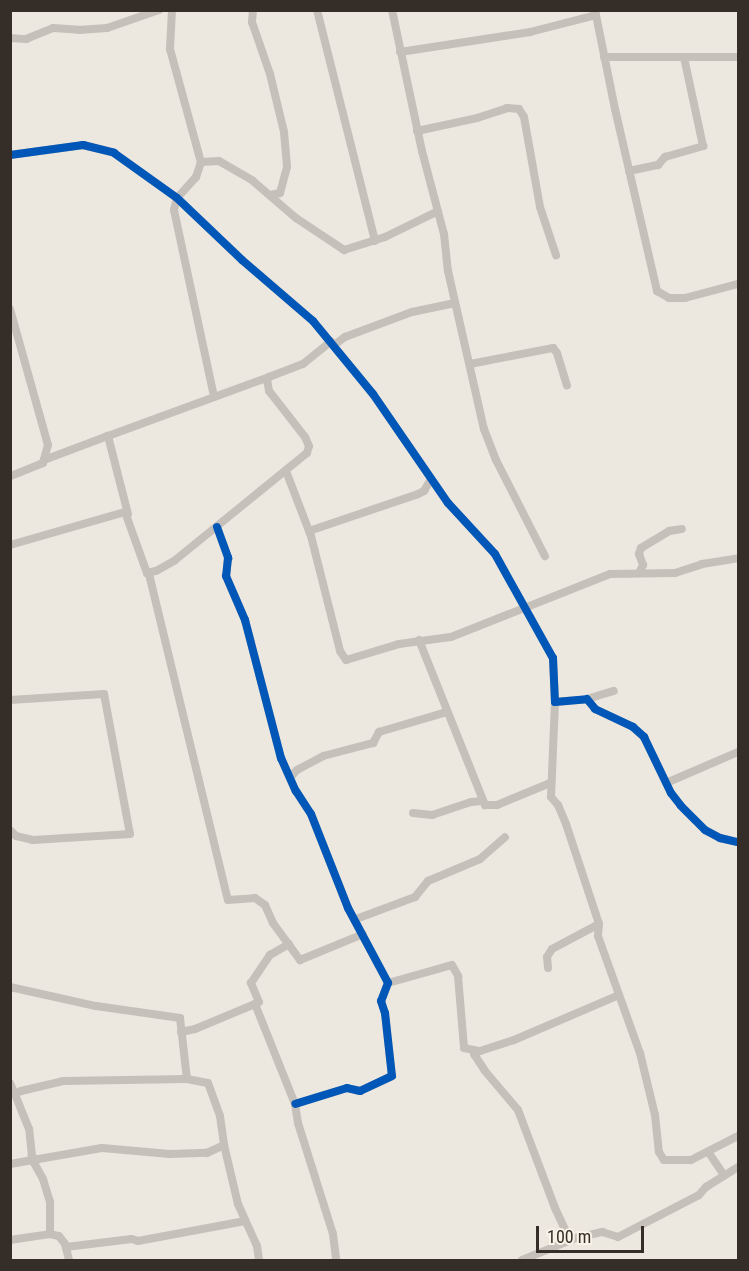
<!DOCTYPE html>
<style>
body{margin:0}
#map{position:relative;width:749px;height:1271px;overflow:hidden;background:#ece8e0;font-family:"Roboto Condensed",sans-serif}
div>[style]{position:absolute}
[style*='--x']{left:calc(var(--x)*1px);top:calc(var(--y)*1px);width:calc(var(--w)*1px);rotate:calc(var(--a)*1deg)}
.minor>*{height:8px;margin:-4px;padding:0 4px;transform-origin:4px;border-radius:4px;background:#c5c0ba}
.cycleway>*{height:8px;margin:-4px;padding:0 4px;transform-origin:4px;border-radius:4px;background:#0057b8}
span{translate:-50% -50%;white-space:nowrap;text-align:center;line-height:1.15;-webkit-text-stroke:5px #f9f3e8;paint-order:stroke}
.frame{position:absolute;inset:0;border:12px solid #352e28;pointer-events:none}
.scale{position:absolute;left:536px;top:1226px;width:108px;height:27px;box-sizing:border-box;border:3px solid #352e28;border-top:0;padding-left:8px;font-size:18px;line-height:21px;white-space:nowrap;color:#352e28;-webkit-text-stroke:4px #f9f3e8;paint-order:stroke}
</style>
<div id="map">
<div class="minor">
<i style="--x:172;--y:10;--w:39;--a:93"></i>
<i style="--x:170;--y:49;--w:117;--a:74.7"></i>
<i style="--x:201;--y:162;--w:16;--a:108"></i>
<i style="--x:196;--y:177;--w:28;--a:132"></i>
<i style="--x:177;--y:198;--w:12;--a:104"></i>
<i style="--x:174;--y:210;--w:191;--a:77.9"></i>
<i style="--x:253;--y:10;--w:12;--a:95"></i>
<i style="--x:252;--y:22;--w:55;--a:70.9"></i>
<i style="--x:270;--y:74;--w:60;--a:76.4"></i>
<i style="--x:284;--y:132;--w:35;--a:85"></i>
<i style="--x:287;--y:167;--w:27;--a:105"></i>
<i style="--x:280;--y:193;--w:10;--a:169"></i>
<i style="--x:317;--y:10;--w:238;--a:75.9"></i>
<i style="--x:392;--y:10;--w:144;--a:78"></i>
<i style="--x:422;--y:151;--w:86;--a:75.2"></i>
<i style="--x:444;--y:234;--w:37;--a:84"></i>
<i style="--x:448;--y:271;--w:162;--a:77.2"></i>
<i style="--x:484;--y:429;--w:33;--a:69"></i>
<i style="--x:496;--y:460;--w:108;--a:63"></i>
<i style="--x:595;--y:10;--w:101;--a:78.6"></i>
<i style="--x:615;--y:109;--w:187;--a:77"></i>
<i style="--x:657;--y:291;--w:14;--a:30"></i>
<i style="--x:669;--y:298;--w:16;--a:0"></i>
<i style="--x:685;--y:298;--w:55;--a:-14.8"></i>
<i style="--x:10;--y:38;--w:16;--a:4"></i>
<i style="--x:26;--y:39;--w:29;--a:-22"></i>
<i style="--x:53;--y:28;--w:26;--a:4"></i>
<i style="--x:79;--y:30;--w:28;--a:-4"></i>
<i style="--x:107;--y:28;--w:55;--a:-19.1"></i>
<i style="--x:400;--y:52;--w:132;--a:-8.7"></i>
<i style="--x:530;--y:32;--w:68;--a:-14.4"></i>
<i style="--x:604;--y:57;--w:134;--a:0"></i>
<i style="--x:417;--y:131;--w:61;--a:-12.2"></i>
<i style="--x:477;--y:118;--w:32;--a:-18"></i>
<i style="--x:507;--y:108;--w:12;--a:5"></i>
<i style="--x:519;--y:109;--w:9;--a:58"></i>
<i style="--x:524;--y:117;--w:91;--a:79.9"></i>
<i style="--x:540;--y:207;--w:51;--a:71.6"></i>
<i style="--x:10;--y:155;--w:74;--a:-7.8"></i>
<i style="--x:83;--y:145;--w:32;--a:14"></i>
<i style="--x:114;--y:153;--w:77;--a:35.5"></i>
<i style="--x:177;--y:198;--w:90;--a:43.6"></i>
<i style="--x:242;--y:260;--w:94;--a:40.7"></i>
<i style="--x:313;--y:321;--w:94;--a:50.6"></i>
<i style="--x:373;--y:394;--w:132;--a:55.5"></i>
<i style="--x:448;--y:503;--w:69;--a:47.3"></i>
<i style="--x:495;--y:554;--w:119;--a:60.9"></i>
<i style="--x:553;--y:658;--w:44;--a:87.4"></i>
<i style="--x:555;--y:702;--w:32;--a:-5"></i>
<i style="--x:587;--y:699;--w:13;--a:51"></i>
<i style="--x:595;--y:709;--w:42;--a:25.3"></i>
<i style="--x:633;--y:727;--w:15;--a:42"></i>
<i style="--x:644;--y:737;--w:62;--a:64.3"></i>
<i style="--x:671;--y:793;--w:16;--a:52"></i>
<i style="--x:681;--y:806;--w:34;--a:45"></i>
<i style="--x:705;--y:830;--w:17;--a:28"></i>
<i style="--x:720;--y:838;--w:18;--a:13"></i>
<i style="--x:201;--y:162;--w:18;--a:-3"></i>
<i style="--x:219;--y:161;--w:39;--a:30"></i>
<i style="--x:253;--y:181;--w:57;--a:40.7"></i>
<i style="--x:296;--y:218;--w:58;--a:33.7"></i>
<i style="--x:344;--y:250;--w:43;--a:-17.6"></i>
<i style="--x:385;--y:237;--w:59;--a:-26.1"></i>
<i style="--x:629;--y:171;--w:30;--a:-12"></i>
<i style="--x:658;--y:165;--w:11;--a:-49"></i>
<i style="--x:665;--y:157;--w:40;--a:-16"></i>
<i style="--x:703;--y:146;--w:91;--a:-102.1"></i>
<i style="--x:10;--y:309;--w:141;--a:74.4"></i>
<i style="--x:48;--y:445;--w:19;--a:106"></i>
<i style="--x:43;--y:463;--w:35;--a:158"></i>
<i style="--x:334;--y:345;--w:14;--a:-36"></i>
<i style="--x:345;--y:337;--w:72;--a:-20.5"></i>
<i style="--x:412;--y:312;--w:44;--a:-11.8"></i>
<i style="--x:470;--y:364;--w:85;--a:-10.9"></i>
<i style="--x:553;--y:348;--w:6;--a:51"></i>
<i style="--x:557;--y:353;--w:34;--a:73"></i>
<i style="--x:44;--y:460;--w:68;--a:-20.6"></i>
<i style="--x:286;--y:471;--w:70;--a:69"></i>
<i style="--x:311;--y:536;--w:119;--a:75.8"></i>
<i style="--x:340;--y:651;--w:11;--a:56"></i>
<i style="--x:346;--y:660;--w:55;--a:-16.8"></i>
<i style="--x:399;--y:644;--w:52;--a:-7.7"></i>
<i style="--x:451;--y:637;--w:171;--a:-21.6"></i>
<i style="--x:610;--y:574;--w:65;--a:-0.9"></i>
<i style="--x:675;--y:573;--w:28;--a:-18"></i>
<i style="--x:702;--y:564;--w:36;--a:-9"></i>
<i style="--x:128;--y:514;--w:81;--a:-104.4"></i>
<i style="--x:108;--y:436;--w:171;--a:-20.1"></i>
<i style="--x:217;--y:527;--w:33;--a:70"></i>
<i style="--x:228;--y:558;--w:18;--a:96"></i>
<i style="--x:226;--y:576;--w:48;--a:66.6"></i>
<i style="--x:245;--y:620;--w:143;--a:75.4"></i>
<i style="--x:281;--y:758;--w:36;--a:66"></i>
<i style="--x:296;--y:791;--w:27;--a:57"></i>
<i style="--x:311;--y:814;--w:101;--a:68.5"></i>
<i style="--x:348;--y:908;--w:85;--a:61.9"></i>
<i style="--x:388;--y:983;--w:19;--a:111"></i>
<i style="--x:381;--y:1001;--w:13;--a:72"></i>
<i style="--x:385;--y:1013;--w:63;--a:83.7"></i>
<i style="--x:392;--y:1076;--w:35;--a:155"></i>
<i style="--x:360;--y:1091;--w:13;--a:-167"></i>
<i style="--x:347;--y:1088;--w:54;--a:162.9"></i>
<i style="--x:309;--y:531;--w:115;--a:-18.7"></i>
<i style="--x:418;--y:494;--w:7;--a:-27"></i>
<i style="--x:424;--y:491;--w:14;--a:-60"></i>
<i style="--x:10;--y:545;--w:120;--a:-16"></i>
<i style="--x:125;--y:512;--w:65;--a:70.2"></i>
<i style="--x:147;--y:573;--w:9;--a:-13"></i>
<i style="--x:156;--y:571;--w:21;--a:-29"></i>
<i style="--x:174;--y:561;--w:171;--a:-39.1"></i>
<i style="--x:307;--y:453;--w:7;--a:-74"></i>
<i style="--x:309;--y:446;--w:10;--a:-114"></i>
<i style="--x:305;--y:437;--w:58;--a:-128"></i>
<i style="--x:269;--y:391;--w:11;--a:-100"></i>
<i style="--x:267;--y:380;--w:4;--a:-56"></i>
<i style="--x:269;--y:377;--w:36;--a:-21"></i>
<i style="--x:303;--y:364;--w:36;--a:-39"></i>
<i style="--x:640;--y:571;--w:7;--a:-63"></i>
<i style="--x:643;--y:565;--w:12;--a:-110"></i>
<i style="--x:639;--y:554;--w:6;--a:-72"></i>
<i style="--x:641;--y:548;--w:33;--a:-31"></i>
<i style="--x:669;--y:531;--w:13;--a:-9"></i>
<i style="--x:149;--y:574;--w:335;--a:76.4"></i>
<i style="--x:228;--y:900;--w:27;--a:-4"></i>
<i style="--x:255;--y:898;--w:12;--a:35"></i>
<i style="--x:265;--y:905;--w:20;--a:66"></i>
<i style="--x:273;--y:923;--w:46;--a:53.9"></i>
<i style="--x:300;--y:960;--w:68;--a:-22.4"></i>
<i style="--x:419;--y:640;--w:178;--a:68.2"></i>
<i style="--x:485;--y:805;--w:12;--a:0"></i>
<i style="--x:497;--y:805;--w:57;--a:-22.5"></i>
<i style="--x:587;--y:699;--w:28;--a:-17"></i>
<i style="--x:10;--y:700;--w:94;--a:-3.7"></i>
<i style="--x:104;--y:694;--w:142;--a:79.5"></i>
<i style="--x:130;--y:834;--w:97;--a:176.5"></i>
<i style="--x:33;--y:840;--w:17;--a:-167"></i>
<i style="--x:16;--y:836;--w:8;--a:-135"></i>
<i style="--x:555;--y:702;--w:95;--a:92.4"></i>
<i style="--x:551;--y:797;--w:11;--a:49"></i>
<i style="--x:558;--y:805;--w:21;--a:67"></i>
<i style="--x:566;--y:824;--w:105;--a:71.7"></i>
<i style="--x:599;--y:924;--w:12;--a:95"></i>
<i style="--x:598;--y:936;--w:124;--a:70.3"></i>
<i style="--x:640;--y:1053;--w:64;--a:76.4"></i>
<i style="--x:655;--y:1115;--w:37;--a:84"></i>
<i style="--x:659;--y:1152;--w:9;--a:58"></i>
<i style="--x:664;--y:1160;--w:27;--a:0"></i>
<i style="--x:691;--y:1160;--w:53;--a:-27.1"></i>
<i style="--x:290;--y:778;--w:11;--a:-49"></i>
<i style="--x:297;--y:770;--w:30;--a:-28"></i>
<i style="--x:323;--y:756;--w:52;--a:-14.6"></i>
<i style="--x:373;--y:743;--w:13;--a:-61"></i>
<i style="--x:379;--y:732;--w:71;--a:-16.4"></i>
<i style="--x:666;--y:783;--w:78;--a:-23.3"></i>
<i style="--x:413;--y:813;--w:19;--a:6"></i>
<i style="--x:432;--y:815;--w:41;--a:-18.4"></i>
<i style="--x:471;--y:802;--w:12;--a:-5"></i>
<i style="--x:356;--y:919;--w:63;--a:-20.4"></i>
<i style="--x:415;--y:897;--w:21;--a:-51"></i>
<i style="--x:428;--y:881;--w:56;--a:-22.9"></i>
<i style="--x:480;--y:859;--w:33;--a:-41"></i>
<i style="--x:548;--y:968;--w:11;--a:-95"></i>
<i style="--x:547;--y:957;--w:9;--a:-58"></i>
<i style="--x:552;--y:949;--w:53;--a:-28"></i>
<i style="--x:388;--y:983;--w:66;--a:-15.7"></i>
<i style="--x:452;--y:965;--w:13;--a:61"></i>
<i style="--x:458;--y:976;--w:72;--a:85.2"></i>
<i style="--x:464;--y:1048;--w:16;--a:11"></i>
<i style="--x:480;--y:1051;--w:36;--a:-18"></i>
<i style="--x:514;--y:1040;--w:114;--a:-23.2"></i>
<i style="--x:10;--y:987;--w:88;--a:12.5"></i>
<i style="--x:96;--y:1006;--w:85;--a:8.1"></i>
<i style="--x:180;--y:1018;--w:61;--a:83.5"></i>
<i style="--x:255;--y:1004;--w:4;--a:-27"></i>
<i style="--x:259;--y:1002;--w:21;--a:-113"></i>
<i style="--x:251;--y:983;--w:34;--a:-56"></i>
<i style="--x:270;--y:955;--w:22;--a:-30"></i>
<i style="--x:181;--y:1032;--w:14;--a:-12"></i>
<i style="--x:195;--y:1029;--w:65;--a:-22.6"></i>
<i style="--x:255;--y:1004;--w:108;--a:68.2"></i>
<i style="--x:295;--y:1104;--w:19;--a:81"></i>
<i style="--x:298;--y:1123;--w:116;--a:72.5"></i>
<i style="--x:333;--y:1234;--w:26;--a:83"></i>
<i style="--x:474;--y:1050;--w:4;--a:90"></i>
<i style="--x:474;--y:1054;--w:20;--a:57"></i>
<i style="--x:485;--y:1071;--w:51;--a:49.8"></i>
<i style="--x:518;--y:1110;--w:105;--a:69.3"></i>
<i style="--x:555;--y:1208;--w:35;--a:65"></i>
<i style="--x:10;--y:1083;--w:12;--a:66"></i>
<i style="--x:709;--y:1153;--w:27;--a:56"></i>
<i style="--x:10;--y:1164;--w:93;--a:-9.9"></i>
<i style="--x:102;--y:1148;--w:68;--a:5"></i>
<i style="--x:170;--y:1154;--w:37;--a:-2"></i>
<i style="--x:207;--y:1153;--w:19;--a:-25"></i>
<i style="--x:224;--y:1145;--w:61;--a:76.7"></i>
<i style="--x:238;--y:1204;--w:46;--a:65.7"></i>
<i style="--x:257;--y:1246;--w:14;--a:82"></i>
<i style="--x:50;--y:1234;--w:32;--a:-90"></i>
<i style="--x:50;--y:1202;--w:24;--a:-107"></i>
<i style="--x:43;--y:1179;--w:18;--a:-119"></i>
<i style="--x:34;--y:1163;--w:4;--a:-56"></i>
<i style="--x:36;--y:1160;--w:6;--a:-135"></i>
<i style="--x:32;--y:1156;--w:27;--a:-96"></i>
<i style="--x:29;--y:1129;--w:38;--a:-112"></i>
<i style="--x:15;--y:1094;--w:7;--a:-27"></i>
<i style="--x:21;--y:1091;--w:43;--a:-13.4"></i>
<i style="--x:63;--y:1081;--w:124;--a:-0.9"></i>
<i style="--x:187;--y:1079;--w:21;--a:11"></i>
<i style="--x:208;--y:1083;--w:35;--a:70"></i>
<i style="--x:220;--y:1116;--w:29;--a:82"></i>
<i style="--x:10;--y:1240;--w:40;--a:-8.5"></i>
<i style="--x:50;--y:1234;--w:9;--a:13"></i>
<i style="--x:59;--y:1236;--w:10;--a:53"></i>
<i style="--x:65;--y:1244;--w:16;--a:76"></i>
<i style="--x:66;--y:1247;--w:66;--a:-6.9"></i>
<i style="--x:132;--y:1239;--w:6;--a:18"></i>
<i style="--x:138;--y:1241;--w:109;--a:-10.6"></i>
<i style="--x:522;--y:1260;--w:58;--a:-22.2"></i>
<i style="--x:576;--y:1238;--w:27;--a:-13"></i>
<i style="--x:602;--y:1232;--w:17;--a:17"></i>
<i style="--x:618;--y:1237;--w:91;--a:-27.4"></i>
<i style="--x:699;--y:1195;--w:11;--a:-49"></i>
<i style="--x:706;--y:1187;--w:38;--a:-32"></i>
</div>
<div class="cycleway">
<i style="--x:10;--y:155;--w:74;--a:-7.8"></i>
<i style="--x:83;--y:145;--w:32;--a:14"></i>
<i style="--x:114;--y:153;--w:77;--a:35.5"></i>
<i style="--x:177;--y:198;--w:90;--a:43.6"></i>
<i style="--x:242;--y:260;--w:94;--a:40.7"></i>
<i style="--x:313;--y:321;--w:94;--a:50.6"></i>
<i style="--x:373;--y:394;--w:132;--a:55.5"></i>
<i style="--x:448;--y:503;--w:69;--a:47.3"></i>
<i style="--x:495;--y:554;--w:119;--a:60.9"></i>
<i style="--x:553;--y:658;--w:44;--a:87.4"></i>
<i style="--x:555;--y:702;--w:32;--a:-5"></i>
<i style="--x:587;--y:699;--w:13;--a:51"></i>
<i style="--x:595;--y:709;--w:42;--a:25.3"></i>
<i style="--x:633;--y:727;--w:15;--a:42"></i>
<i style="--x:644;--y:737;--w:62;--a:64.3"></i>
<i style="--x:671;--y:793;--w:16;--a:52"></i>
<i style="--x:681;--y:806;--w:34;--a:45"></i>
<i style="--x:705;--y:830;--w:17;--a:28"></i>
<i style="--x:720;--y:838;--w:18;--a:13"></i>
<i style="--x:217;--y:527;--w:33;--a:70"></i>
<i style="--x:228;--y:558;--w:18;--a:96"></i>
<i style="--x:226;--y:576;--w:48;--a:66.6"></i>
<i style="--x:245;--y:620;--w:143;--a:75.4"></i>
<i style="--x:281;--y:758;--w:36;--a:66"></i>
<i style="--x:296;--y:791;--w:27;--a:57"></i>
<i style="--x:311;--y:814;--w:101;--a:68.5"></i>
<i style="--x:348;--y:908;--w:85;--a:61.9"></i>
<i style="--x:388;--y:983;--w:19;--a:111"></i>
<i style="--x:381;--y:1001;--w:13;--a:72"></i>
<i style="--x:385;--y:1013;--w:63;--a:83.7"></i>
<i style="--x:392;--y:1076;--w:35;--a:155"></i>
<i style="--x:360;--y:1091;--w:13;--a:-167"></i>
<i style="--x:347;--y:1088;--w:54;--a:162.9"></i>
</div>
<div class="frame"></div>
<div class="scale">100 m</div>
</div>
